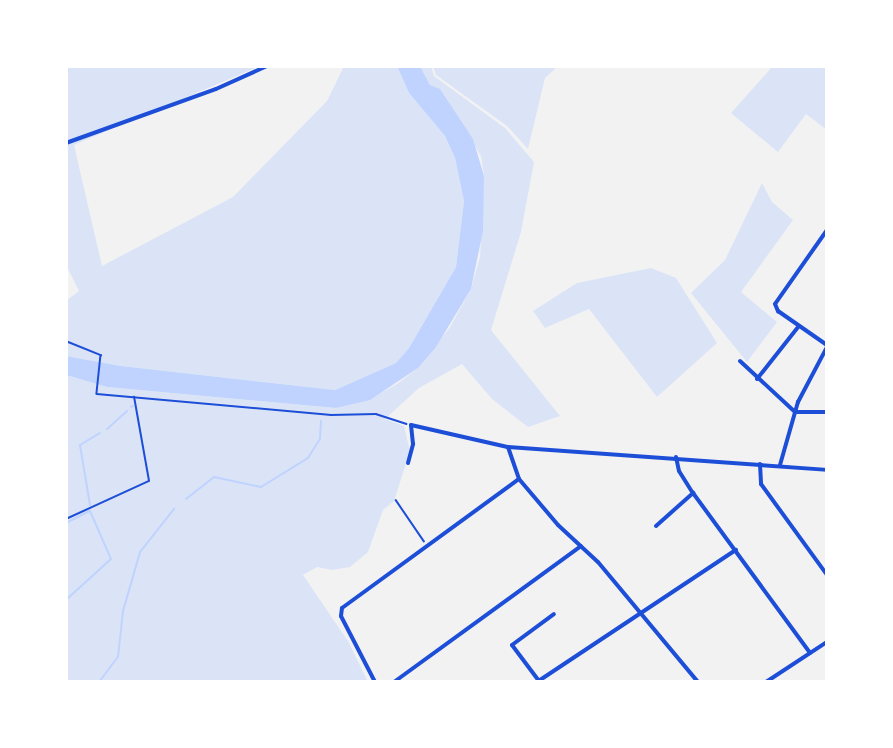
<!DOCTYPE html>
<style>
body{margin:0}
#map{position:relative;width:893px;height:748px;overflow:hidden;background:#f2f2f2;font-family:"Golos Text",sans-serif}
div>[style]{position:absolute}
[style*='--x']{left:calc(var(--x)*1px);top:calc(var(--y)*1px);width:calc(var(--w)*1px);rotate:calc(var(--a)*1deg)}
.green>*{inset:0;background:#dbe4f7}
.water>*{inset:0;background:#bfd3fe}
.stream>*{height:2px;margin:-1px;padding:0 1px;transform-origin:1px;border-radius:1px;background:#bfd3fe}
.path>*{height:1.5px;margin:-0.75px;padding:0 0.75px;transform-origin:0.75px;border-radius:0.75px;background:#1d4ed8}
.minor>*{height:4px;margin:-2px;padding:0 2px;transform-origin:2px;border-radius:2px;background:#1d4ed8}
span{translate:-50% -50%;white-space:nowrap;text-align:center;line-height:1.15;-webkit-text-stroke:4.5px #fff;paint-order:stroke}
.frame{position:absolute;inset:0;border:68px solid #fff;pointer-events:none}
</style>
<div id="map">
<div class="green">
<i style="clip-path:polygon(66px 66px,260px 66px,74px 145px,102px 266px,233px 197px,327px 101px,344px 66px,397px 66px,409px 93px,445px 136px,455px 158px,464px 201px,456px 267px,409px 348px,396px 363px,335px 390px,121px 366px,66px 356px,66px 301px,79px 291px,66px 265px)"></i>
<i style="clip-path:polygon(420px 66px,431px 66px,434px 76px,505px 128px,534px 162px,521px 232px,491px 330px,560px 416px,528px 427px,492px 399px,462px 364px,419px 388px,385px 419px,404px 426px,410px 451px,394px 501px,383px 510px,368px 552px,350px 567px,332px 570px,317px 567px,303px 575px,348px 641px,368px 682px,66px 682px,66px 375px,107px 387px,336px 408px,370px 399px,397px 384px,418px 368px,450px 327px,471px 289px,480px 257px,484px 176px,481px 156px,440px 90px,430px 85px)"></i>
<i style="clip-path:polygon(433px 66px,558px 66px,545px 78px,528px 149px,507px 126px,436px 75px)"></i>
<i style="clip-path:polygon(773px 66px,827px 66px,827px 130px,806px 114px,778px 152px,731px 113px)"></i>
<i style="clip-path:polygon(762px 183px,772px 202px,793px 220px,741px 292px,777px 322px,747px 362px,691px 293px,725px 260px)"></i>
<i style="clip-path:polygon(651px 268px,676px 278px,717px 343px,657px 397px,589px 309px,545px 328px,533px 311px,577px 283px)"></i>
</div>
<div class="water">
<i style="clip-path:polygon(397px 66px,420px 66px,430px 85px,440px 89px,473px 139px,484px 176px,483px 231px,471px 289px,436px 347px,418px 368px,370px 400px,336px 408px,107px 387px,66px 375px,66px 356px,121px 366px,335px 390px,396px 363px,409px 348px,456px 267px,464px 201px,455px 158px,445px 136px,409px 93px)"></i>
</div>
<div class="stream">
<i style="--x:131;--y:407;--w:2;--a:-27"></i>
<i style="--x:107;--y:429;--w:27;--a:-42"></i>
<i style="--x:186;--y:499;--w:36;--a:-38"></i>
<i style="--x:214;--y:477;--w:48;--a:12"></i>
<i style="--x:261;--y:487;--w:55;--a:-31.7"></i>
<i style="--x:308;--y:458;--w:22;--a:-58"></i>
<i style="--x:320;--y:439;--w:18;--a:-87"></i>
<i style="--x:90;--y:505;--w:61;--a:-99.5"></i>
<i style="--x:80;--y:445;--w:23;--a:-31"></i>
<i style="--x:66;--y:523;--w:27;--a:-27"></i>
<i style="--x:90;--y:511;--w:52;--a:66.4"></i>
<i style="--x:111;--y:559;--w:61;--a:137.7"></i>
<i style="--x:99;--y:682;--w:31;--a:-53"></i>
<i style="--x:118;--y:657;--w:46;--a:-83.8"></i>
<i style="--x:123;--y:611;--w:61;--a:-73.9"></i>
<i style="--x:140;--y:552;--w:55;--a:-51.7"></i>
</div>
<div class="path">
<i style="--x:66;--y:341;--w:38;--a:22"></i>
<i style="--x:101;--y:355;--w:39;--a:96"></i>
<i style="--x:97;--y:394;--w:235;--a:5.1"></i>
<i style="--x:331;--y:415;--w:45;--a:-1.3"></i>
<i style="--x:376;--y:414;--w:32;--a:18"></i>
<i style="--x:396;--y:500;--w:50;--a:55.7"></i>
<i style="--x:66;--y:519;--w:91;--a:-24.6"></i>
<i style="--x:149;--y:481;--w:85;--a:-100.1"></i>
</div>
<div class="minor">
<i style="--x:66;--y:143;--w:159;--a:-19.8"></i>
<i style="--x:216;--y:89;--w:56;--a:-24.3"></i>
<i style="--x:827;--y:230;--w:90;--a:125.1"></i>
<i style="--x:775;--y:304;--w:8;--a:67"></i>
<i style="--x:778;--y:311;--w:60;--a:34.8"></i>
<i style="--x:740;--y:361;--w:75;--a:42.8"></i>
<i style="--x:795;--y:412;--w:32;--a:0"></i>
<i style="--x:757;--y:379;--w:66;--a:-51.7"></i>
<i style="--x:508;--y:447;--w:34;--a:71"></i>
<i style="--x:519;--y:479;--w:60;--a:49.7"></i>
<i style="--x:558;--y:525;--w:54;--a:42.8"></i>
<i style="--x:598;--y:562;--w:156;--a:50.2"></i>
<i style="--x:676;--y:457;--w:14;--a:78"></i>
<i style="--x:679;--y:471;--w:26;--a:58"></i>
<i style="--x:693;--y:493;--w:198;--a:53.8"></i>
<i style="--x:408;--y:463;--w:20;--a:-75"></i>
<i style="--x:413;--y:444;--w:19;--a:-96"></i>
<i style="--x:411;--y:425;--w:99;--a:12.8"></i>
<i style="--x:508;--y:447;--w:320;--a:4.1"></i>
<i style="--x:760;--y:464;--w:20;--a:87"></i>
<i style="--x:761;--y:484;--w:112;--a:54"></i>
<i style="--x:780;--y:465;--w:66;--a:-74.1"></i>
<i style="--x:798;--y:402;--w:62;--a:-62.2"></i>
<i style="--x:656;--y:526;--w:50;--a:-41.7"></i>
<i style="--x:539;--y:681;--w:45;--a:-126.9"></i>
<i style="--x:512;--y:645;--w:52;--a:-36.4"></i>
<i style="--x:375;--y:682;--w:74;--a:-117.3"></i>
<i style="--x:341;--y:616;--w:8;--a:-83"></i>
<i style="--x:342;--y:608;--w:219;--a:-36.1"></i>
<i style="--x:394;--y:682;--w:231;--a:-36"></i>
<i style="--x:537;--y:682;--w:239;--a:-33.6"></i>
<i style="--x:766;--y:682;--w:73;--a:-33.3"></i>
</div>
<div class="frame"></div>
</div>
